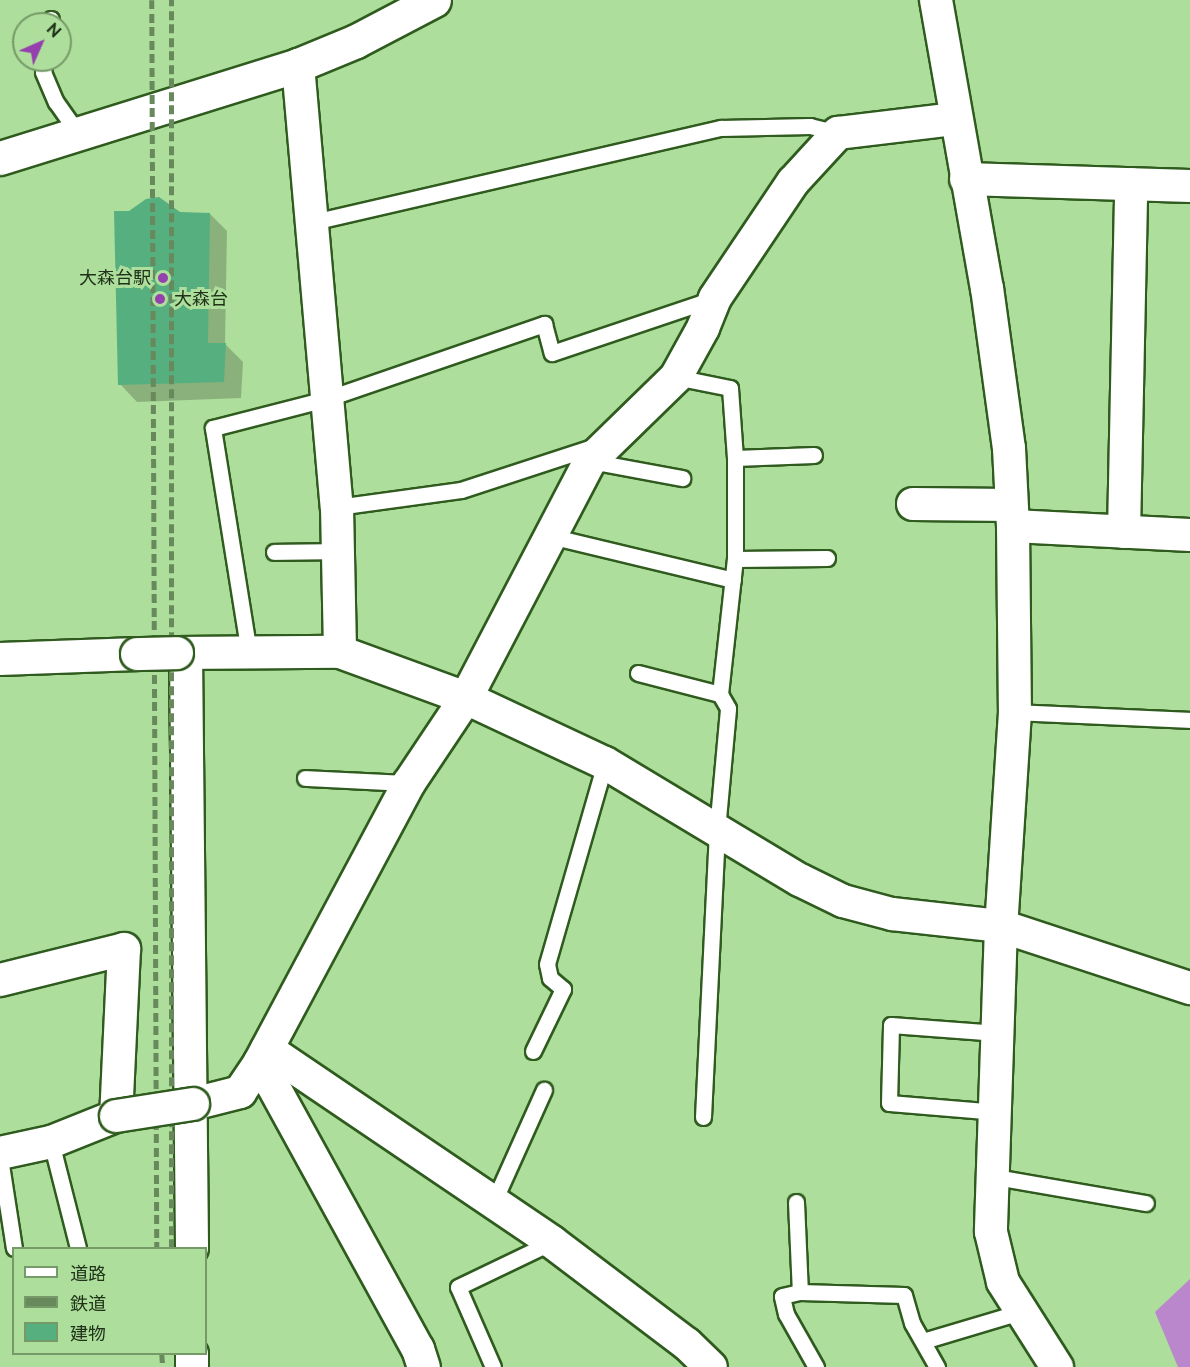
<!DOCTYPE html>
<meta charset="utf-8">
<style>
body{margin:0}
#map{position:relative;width:1190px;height:1367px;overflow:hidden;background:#adde9c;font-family:Raleway,"Noto Sans JP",sans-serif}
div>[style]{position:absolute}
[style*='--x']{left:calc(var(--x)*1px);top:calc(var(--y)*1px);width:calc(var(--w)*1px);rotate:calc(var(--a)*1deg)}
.forest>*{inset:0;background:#bb87cc}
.shadow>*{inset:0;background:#0003}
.building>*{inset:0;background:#56af7e}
.roads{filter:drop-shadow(2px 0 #2f5b1e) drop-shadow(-2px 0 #2f5b1e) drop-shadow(0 2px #2f5b1e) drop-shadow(0 -2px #2f5b1e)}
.service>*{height:15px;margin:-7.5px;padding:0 7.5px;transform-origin:7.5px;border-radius:7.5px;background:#fff}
.minor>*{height:32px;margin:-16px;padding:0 16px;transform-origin:16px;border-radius:16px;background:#fff}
.tertiary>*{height:33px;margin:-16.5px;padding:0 16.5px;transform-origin:16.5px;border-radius:16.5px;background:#fff}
.rail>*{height:4.5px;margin-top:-2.25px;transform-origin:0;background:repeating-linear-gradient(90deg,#67895b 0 9px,transparent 0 13.5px)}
.bridges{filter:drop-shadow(2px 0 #2f5b1e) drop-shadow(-2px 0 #2f5b1e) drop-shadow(0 2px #2f5b1e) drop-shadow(0 -2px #2f5b1e)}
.minor-bridge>*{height:32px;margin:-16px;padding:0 16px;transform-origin:16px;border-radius:16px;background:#fff}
.dots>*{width:16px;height:16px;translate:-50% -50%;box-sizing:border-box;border:3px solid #adde9c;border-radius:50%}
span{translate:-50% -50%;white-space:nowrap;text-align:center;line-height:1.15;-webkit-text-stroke:6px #adde9c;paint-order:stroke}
.poi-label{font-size:18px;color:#203319}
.right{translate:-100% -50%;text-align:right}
.left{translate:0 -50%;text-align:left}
.legend{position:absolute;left:12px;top:1247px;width:195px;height:108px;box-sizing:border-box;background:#adde9c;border:2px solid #759a68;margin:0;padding:8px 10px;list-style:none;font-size:18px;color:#203319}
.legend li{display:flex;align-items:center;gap:12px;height:30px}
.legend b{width:30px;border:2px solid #759a68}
.north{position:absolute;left:12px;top:12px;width:60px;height:60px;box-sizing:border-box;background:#adde9c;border:2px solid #759a68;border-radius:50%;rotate:45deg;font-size:16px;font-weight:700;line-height:24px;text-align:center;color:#203319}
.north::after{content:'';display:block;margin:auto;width:21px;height:27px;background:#9440ad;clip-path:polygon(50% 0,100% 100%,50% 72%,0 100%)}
</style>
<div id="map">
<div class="forest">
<i style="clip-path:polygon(1190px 1279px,1190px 1367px,1178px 1367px,1155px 1312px)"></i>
</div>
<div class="shadow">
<i style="clip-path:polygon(130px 213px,210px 214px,227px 231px,225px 344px,243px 362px,241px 398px,137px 402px,120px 384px)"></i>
</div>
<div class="building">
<i style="clip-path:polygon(159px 197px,180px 212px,210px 213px,208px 343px,226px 343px,224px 382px,118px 385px,114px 211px,129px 211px,146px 199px)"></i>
</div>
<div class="roads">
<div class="service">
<i style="--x:50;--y:24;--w:5;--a:-79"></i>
<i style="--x:45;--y:60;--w:12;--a:99"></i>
<i style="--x:43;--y:72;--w:33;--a:67"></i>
<i style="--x:56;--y:102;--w:42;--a:54.8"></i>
<i style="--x:313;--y:222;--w:419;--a:-13"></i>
<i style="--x:721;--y:128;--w:89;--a:-1.3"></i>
<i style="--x:810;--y:126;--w:29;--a:14"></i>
<i style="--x:735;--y:458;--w:79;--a:-2.2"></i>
<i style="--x:590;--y:461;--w:94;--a:10.5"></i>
<i style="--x:337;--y:507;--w:125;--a:-7.8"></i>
<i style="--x:461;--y:490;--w:142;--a:-18.1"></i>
<i style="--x:550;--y:536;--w:188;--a:13.5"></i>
<i style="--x:274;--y:552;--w:63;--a:-0.9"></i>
<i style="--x:735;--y:559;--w:92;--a:-0.6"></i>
<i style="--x:249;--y:653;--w:228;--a:-99.1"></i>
<i style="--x:213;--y:428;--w:117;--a:-14.4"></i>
<i style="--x:326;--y:399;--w:231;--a:-19"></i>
<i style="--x:544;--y:324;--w:30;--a:75"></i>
<i style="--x:552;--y:353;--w:172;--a:-18.6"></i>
<i style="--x:638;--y:673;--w:85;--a:14.4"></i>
<i style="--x:720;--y:694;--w:136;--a:-83.7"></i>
<i style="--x:735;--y:559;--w:101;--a:-90"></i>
<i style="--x:735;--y:458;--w:70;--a:-94.1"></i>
<i style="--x:730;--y:388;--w:55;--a:-168.5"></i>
<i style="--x:1015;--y:712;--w:175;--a:2.6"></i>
<i style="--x:305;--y:778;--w:104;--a:2.8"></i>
<i style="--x:533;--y:1051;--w:69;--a:-64.2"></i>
<i style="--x:563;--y:989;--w:17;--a:-140"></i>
<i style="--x:550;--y:978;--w:14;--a:-102"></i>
<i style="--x:547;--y:964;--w:209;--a:-73.9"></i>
<i style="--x:997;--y:1112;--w:108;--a:-175.2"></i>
<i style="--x:889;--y:1103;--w:78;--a:-88.5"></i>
<i style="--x:891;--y:1025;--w:107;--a:4.3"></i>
<i style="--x:703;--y:1117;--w:287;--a:-87.2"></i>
<i style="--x:717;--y:830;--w:122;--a:-84.8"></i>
<i style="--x:728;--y:708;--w:16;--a:-120"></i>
<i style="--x:51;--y:1142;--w:109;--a:75.7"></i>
<i style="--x:0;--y:1158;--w:91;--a:81.2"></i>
<i style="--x:995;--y:1177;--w:153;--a:9.8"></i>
<i style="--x:494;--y:1201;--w:122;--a:-65.8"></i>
<i style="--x:796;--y:1202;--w:90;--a:87.5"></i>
<i style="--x:923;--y:1341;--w:101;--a:-16.6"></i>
<i style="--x:493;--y:1367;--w:87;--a:-113.6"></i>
<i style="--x:458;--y:1287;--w:104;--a:-25.6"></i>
<i style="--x:816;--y:1367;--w:61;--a:-119.5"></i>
<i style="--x:786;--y:1314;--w:18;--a:-103"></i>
<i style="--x:782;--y:1296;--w:18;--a:-13"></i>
<i style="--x:800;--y:1292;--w:104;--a:1.7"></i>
<i style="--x:904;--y:1295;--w:29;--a:74"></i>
<i style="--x:912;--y:1323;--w:51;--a:60.4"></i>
</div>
<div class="minor">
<i style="--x:936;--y:0;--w:292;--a:80"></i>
<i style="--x:987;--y:288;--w:162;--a:82.2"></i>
<i style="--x:1009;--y:448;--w:78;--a:87.1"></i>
<i style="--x:1013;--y:526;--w:186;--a:89.4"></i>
<i style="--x:1015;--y:712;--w:214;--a:93.7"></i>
<i style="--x:1001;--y:926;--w:306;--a:91.9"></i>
<i style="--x:991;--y:1232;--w:51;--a:76.5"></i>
<i style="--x:1003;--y:1282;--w:101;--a:57.6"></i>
<i style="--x:298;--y:65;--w:444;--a:85"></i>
<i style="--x:337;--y:507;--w:145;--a:88.8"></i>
<i style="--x:966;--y:179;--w:224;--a:1.8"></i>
<i style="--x:913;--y:504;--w:98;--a:0.6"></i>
<i style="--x:1013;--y:526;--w:177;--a:2.9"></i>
<i style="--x:1124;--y:532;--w:348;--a:-88.8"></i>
<i style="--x:177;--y:653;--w:163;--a:-0.4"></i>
<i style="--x:340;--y:652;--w:134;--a:20.1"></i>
<i style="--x:466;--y:698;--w:153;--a:25.1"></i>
<i style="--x:605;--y:763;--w:227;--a:31"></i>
<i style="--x:800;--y:880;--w:48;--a:26"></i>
<i style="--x:843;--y:901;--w:51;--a:14.9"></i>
<i style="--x:892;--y:914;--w:110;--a:6.3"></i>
<i style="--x:1001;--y:926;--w:199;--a:18.2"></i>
<i style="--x:186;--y:653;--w:595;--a:89.42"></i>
<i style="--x:0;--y:659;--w:137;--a:-2.1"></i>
<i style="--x:0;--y:980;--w:128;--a:-14"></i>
<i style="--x:124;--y:949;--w:167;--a:92.7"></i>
<i style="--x:116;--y:1116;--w:70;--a:158.2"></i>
<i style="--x:51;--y:1142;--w:52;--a:167.8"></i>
<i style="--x:267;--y:1049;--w:344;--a:34.1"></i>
<i style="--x:552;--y:1242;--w:169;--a:37.1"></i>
<i style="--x:687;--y:1344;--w:33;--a:44"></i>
<i style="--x:260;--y:1062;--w:328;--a:61.2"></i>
<i style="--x:418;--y:1349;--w:19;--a:72"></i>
<i style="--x:193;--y:1104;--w:49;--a:-14.3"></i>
<i style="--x:240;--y:1092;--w:36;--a:-56"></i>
<i style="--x:260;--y:1062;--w:316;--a:-61.9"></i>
<i style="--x:409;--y:783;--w:102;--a:-56.2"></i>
<i style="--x:466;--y:698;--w:267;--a:-62.4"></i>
<i style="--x:590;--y:461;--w:120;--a:-44.3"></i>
<i style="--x:676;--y:377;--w:56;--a:-61.1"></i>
<i style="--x:703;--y:328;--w:32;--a:-68"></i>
<i style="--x:715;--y:298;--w:140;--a:-56.1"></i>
<i style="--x:793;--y:182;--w:67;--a:-47.4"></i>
<i style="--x:838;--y:133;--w:117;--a:-6.9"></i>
<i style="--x:192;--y:1367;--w:13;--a:-90"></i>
</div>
<div class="tertiary">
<i style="--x:0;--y:158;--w:312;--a:-17.3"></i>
<i style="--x:298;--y:65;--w:63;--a:-22.5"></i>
<i style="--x:356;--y:41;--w:88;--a:-27.7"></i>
</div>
</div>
<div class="rail">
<i style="--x:152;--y:0;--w:1248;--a:89.77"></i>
<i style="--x:171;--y:1248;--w:1248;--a:-90"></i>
<i style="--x:162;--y:1354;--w:13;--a:86"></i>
</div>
<div class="bridges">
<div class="minor-bridge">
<i style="--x:137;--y:654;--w:40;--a:-1.4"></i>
<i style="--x:116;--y:1116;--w:78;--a:-8.9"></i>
</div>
</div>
<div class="dots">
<i style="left:163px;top:278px;background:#9440ad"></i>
<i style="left:160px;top:299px;background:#9440ad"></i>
</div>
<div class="poi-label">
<span class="right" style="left:151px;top:278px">大森台駅</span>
<span class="left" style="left:174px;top:299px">大森台</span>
</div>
<ul class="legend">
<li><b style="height:8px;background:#fff"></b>道路</li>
<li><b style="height:8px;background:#67895b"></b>鉄道</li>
<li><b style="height:16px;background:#56af7e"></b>建物</li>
</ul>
<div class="north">N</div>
</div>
